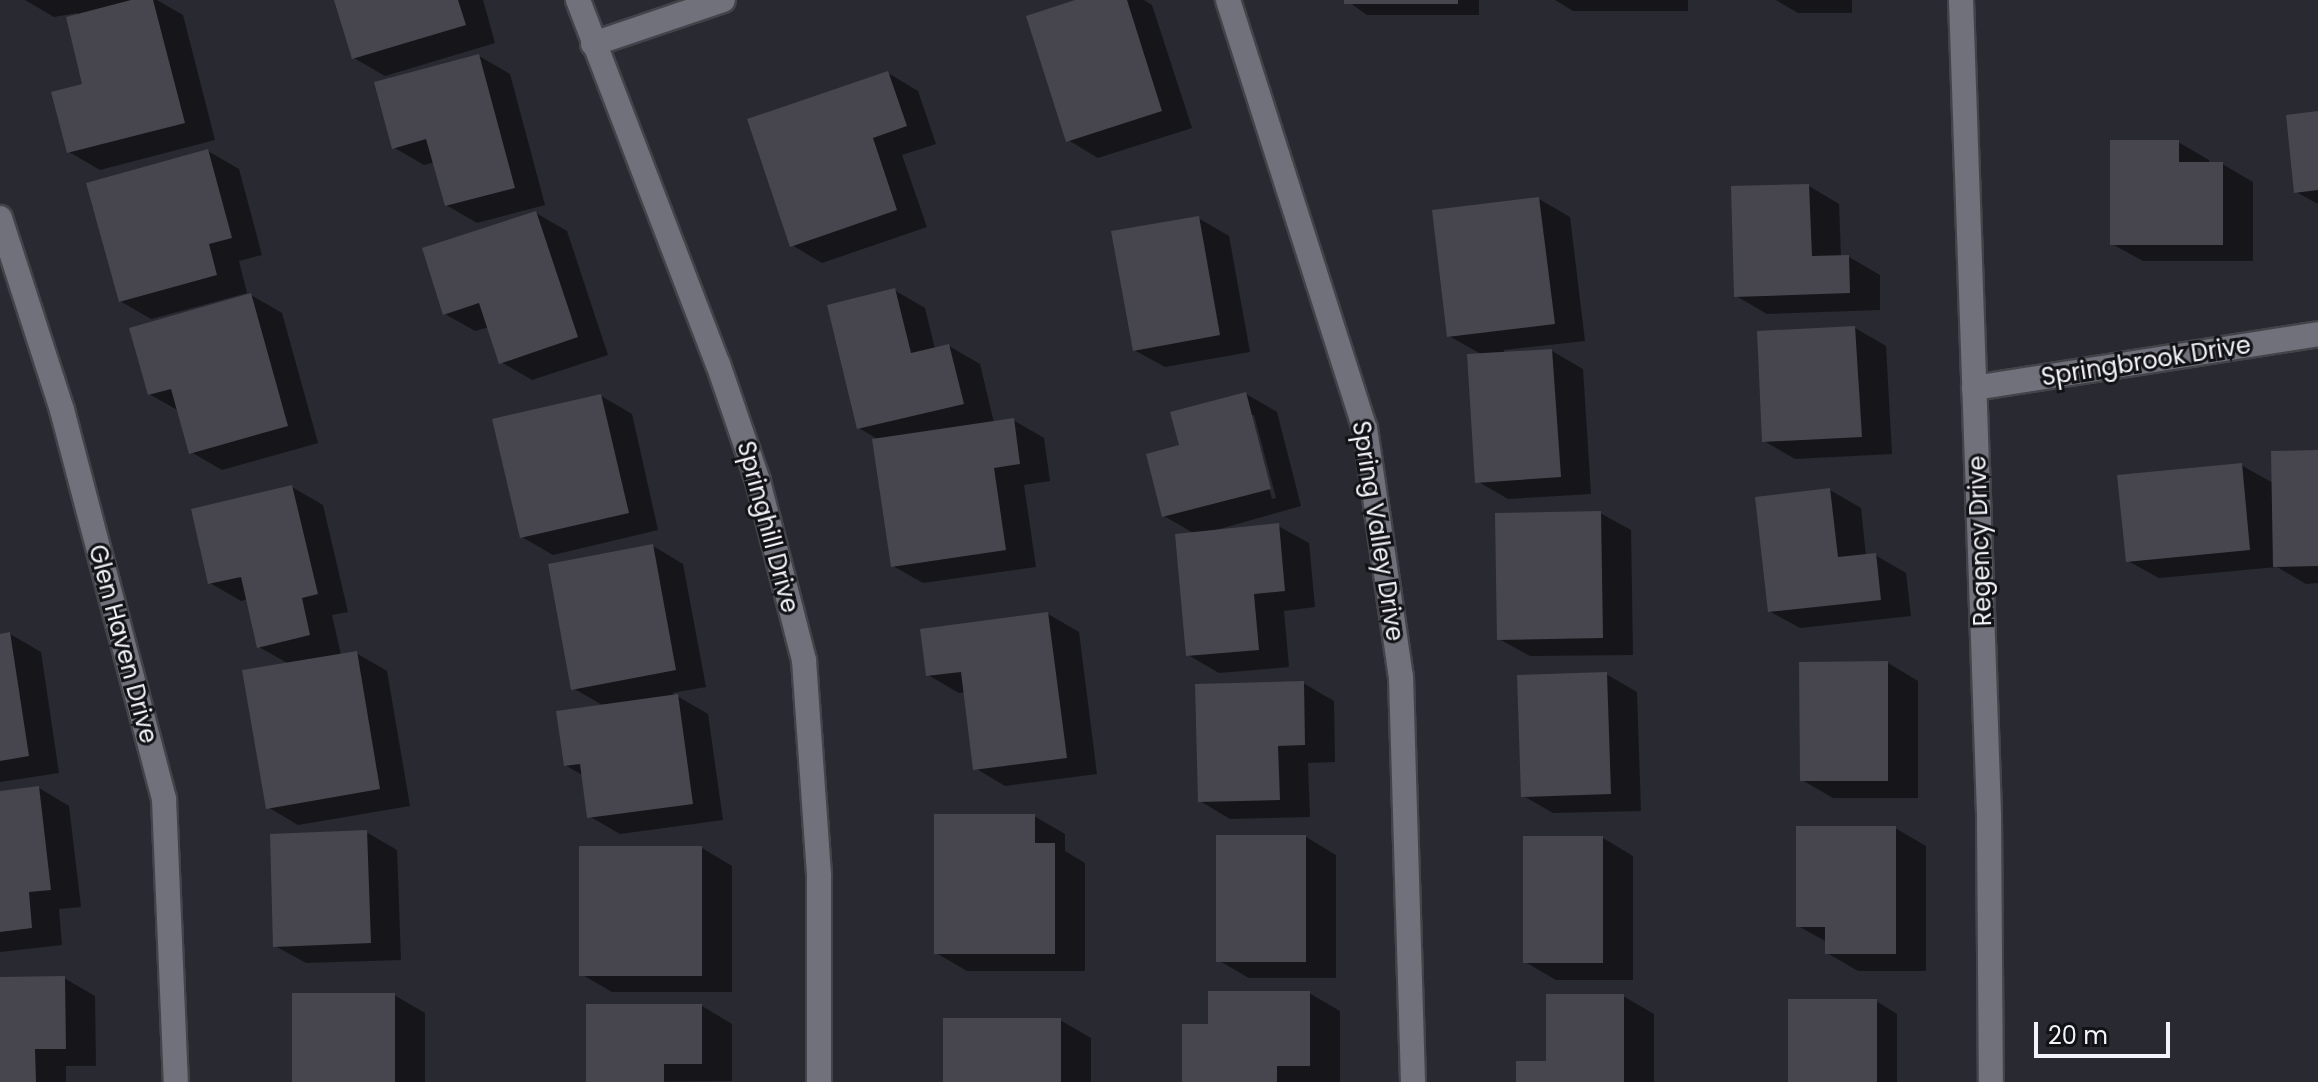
<!DOCTYPE html>
<style>
body{margin:0}
#map{position:relative;width:2318px;height:1082px;overflow:hidden;background:#282931;font-family:Poppins,sans-serif}
div>[style]{position:absolute}
[style*='--x']{left:calc(var(--x)*1px);top:calc(var(--y)*1px);width:calc(var(--w)*1px);rotate:calc(var(--a)*1deg)}
.shadow>*{inset:0;background:#0007}
.building>*{inset:0;background:#47464f}
.roads{filter:drop-shadow(2px 0 #43444a) drop-shadow(-2px 0 #43444a) drop-shadow(0 2px #43444a) drop-shadow(0 -2px #43444a)}
.street>*{height:24px;margin:-12px;padding:0 12px;transform-origin:12px;border-radius:12px;background:#70717b}
span{translate:-50% -50%;white-space:nowrap;text-align:center;line-height:1.15;-webkit-text-stroke:6px #121216;paint-order:stroke}
.street-label{font-size:24px;color:#f3f4fa}
.scale{position:absolute;left:2034px;top:1022px;width:136px;height:36px;box-sizing:border-box;border:4px solid #f3f4fa;border-top:0;padding-left:10px;font-size:24px;line-height:28px;white-space:nowrap;color:#f3f4fa;-webkit-text-stroke:6px #121216;paint-order:stroke}
</style>
<div id="map">
<div class="shadow">
<i style="clip-path:polygon(25px 0,157px 0,183px 15px,215px 140px,100px 170px,69px 152px,85px 86px,77px 13px,54px 17px)"></i>
<i style="clip-path:polygon(336px 0,483px 0,495px 43px,385px 76px,354px 58px)"></i>
<i style="clip-path:polygon(1082px 0,1144px 0,1152px 5px,1192px 128px,1098px 158px,1068px 140px)"></i>
<i style="clip-path:polygon(1346px 0,1479px 0,1479px 15px,1367px 15px)"></i>
<i style="clip-path:polygon(1555px 0,1688px 0,1688px 11px,1573px 11px)"></i>
<i style="clip-path:polygon(1776px 0,1852px 0,1852px 13px,1798px 13px)"></i>
<i style="clip-path:polygon(479px 56px,510px 74px,545px 205px,477px 223px,446px 205px,435px 162px,424px 165px,393px 147px)"></i>
<i style="clip-path:polygon(888px 73px,918px 91px,936px 144px,902px 155px,927px 227px,822px 263px,792px 245px)"></i>
<i style="clip-path:polygon(2318px 113px,2318px 204px,2296px 192px)"></i>
<i style="clip-path:polygon(2178px 142px,2209px 160px,2209px 164px,2222px 164px,2253px 182px,2253px 261px,2143px 261px,2112px 244px)"></i>
<i style="clip-path:polygon(208px 151px,239px 169px,262px 255px,239px 261px,247px 293px,151px 319px,120px 301px)"></i>
<i style="clip-path:polygon(1809px 186px,1839px 204px,1841px 257px,1849px 257px,1880px 275px,1880px 310px,1767px 314px,1736px 296px)"></i>
<i style="clip-path:polygon(1539px 199px,1570px 217px,1585px 341px,1504px 350px,1504px 354px,1552px 351px,1583px 369px,1591px 494px,1508px 499px,1477px 481px,1483px 355px,1449px 336px)"></i>
<i style="clip-path:polygon(536px 213px,567px 231px,608px 355px,532px 380px,501px 362px,489px 327px,475px 331px,445px 314px)"></i>
<i style="clip-path:polygon(1198px 218px,1229px 236px,1250px 352px,1165px 367px,1134px 350px)"></i>
<i style="clip-path:polygon(894px 290px,925px 308px,935px 349px,949px 346px,980px 364px,994px 423px,1013px 420px,1044px 438px,1050px 481px,1024px 485px,1036px 567px,923px 583px,893px 566px,879px 440px,859px 428px)"></i>
<i style="clip-path:polygon(251px 295px,282px 313px,318px 443px,222px 470px,191px 452px,179px 411px,149px 394px)"></i>
<i style="clip-path:polygon(1855px 328px,1886px 346px,1892px 454px,1795px 459px,1764px 441px)"></i>
<i style="clip-path:polygon(evenodd,1246px 394px,1277px 412px,1301px 506px,1209px 532px,1278px 526px,1309px 543px,1315px 607px,1284px 611px,1289px 667px,1219px 673px,1188px 655px,1195px 534px,1164px 516px,1181px 447px,1246px 394px,1250px 415px,1254px 415px,1276px 498px,1272px 499px,1250px 415px)"></i>
<i style="clip-path:polygon(601px 396px,632px 414px,658px 530px,553px 555px,522px 537px)"></i>
<i style="clip-path:polygon(2318px 452px,2318px 583px,2306px 584px,2277px 567px,2159px 578px,2128px 561px,2241px 465px,2273px 483px)"></i>
<i style="clip-path:polygon(292px 487px,323px 505px,348px 612px,332px 615px,341px 655px,356px 653px,387px 671px,410px 806px,298px 825px,268px 807px,289px 664px,259px 647px,248px 599px,241px 601px,210px 583px)"></i>
<i style="clip-path:polygon(1830px 490px,1861px 508px,1866px 556px,1875px 555px,1906px 573px,1911px 616px,1800px 628px,1769px 611px)"></i>
<i style="clip-path:polygon(1600px 513px,1631px 530px,1633px 655px,1530px 656px,1499px 639px)"></i>
<i style="clip-path:polygon(653px 546px,683px 564px,706px 687px,672px 693px,708px 714px,723px 820px,620px 834px,589px 816px,584px 776px,565px 765px,604px 706px,573px 688px)"></i>
<i style="clip-path:polygon(1048px 614px,1079px 632px,1097px 774px,1005px 786px,975px 768px,965px 692px,959px 693px,928px 675px)"></i>
<i style="clip-path:polygon(10px 634px,41px 652px,59px 773px,0 782px,0 636px)"></i>
<i style="clip-path:polygon(1888px 663px,1918px 681px,1918px 798px,1833px 798px,1802px 780px)"></i>
<i style="clip-path:polygon(1606px 674px,1637px 692px,1641px 811px,1553px 813px,1522px 795px)"></i>
<i style="clip-path:polygon(1303px 683px,1334px 701px,1335px 762px,1308px 763px,1310px 817px,1230px 819px,1200px 801px)"></i>
<i style="clip-path:polygon(39px 788px,69px 806px,81px 907px,59px 909px,62px 945px,0 952px,0 793px)"></i>
<i style="clip-path:polygon(1034px 816px,1065px 834px,1065px 851px,1085px 863px,1085px 971px,967px 971px,936px 953px)"></i>
<i style="clip-path:polygon(1895px 828px,1926px 846px,1926px 971px,1858px 971px,1827px 953px,1827px 942px,1798px 926px)"></i>
<i style="clip-path:polygon(366px 832px,397px 850px,401px 960px,306px 963px,275px 946px)"></i>
<i style="clip-path:polygon(1306px 837px,1336px 855px,1336px 978px,1249px 978px,1218px 960px)"></i>
<i style="clip-path:polygon(1603px 838px,1633px 856px,1633px 980px,1556px 980px,1525px 962px)"></i>
<i style="clip-path:polygon(702px 848px,732px 866px,732px 992px,612px 992px,581px 974px)"></i>
<i style="clip-path:polygon(64px 978px,95px 996px,96px 1066px,66px 1066px,66px 1082px,0 1082px,0 979px)"></i>
<i style="clip-path:polygon(1309px 993px,1340px 1011px,1340px 1082px,1184px 1082px,1210px 1026px)"></i>
<i style="clip-path:polygon(394px 995px,425px 1013px,425px 1082px,294px 1082px)"></i>
<i style="clip-path:polygon(1623px 996px,1654px 1014px,1654px 1082px,1518px 1082px,1548px 1063px)"></i>
<i style="clip-path:polygon(1876px 1001px,1897px 1014px,1897px 1082px,1790px 1082px)"></i>
<i style="clip-path:polygon(702px 1006px,732px 1024px,732px 1081px,588px 1082px)"></i>
<i style="clip-path:polygon(1060px 1020px,1091px 1038px,1091px 1082px,945px 1082px)"></i>
</div>
<div class="building">
<i style="clip-path:polygon(131px 0,153px 0,185px 123px,67px 153px,51px 92px,82px 84px,66px 17px)"></i>
<i style="clip-path:polygon(334px 0,458px 0,466px 25px,352px 59px)"></i>
<i style="clip-path:polygon(1075px 0,1127px 0,1162px 111px,1066px 142px,1026px 16px)"></i>
<i style="clip-path:polygon(1344px 0,1458px 0,1458px 4px,1344px 4px)"></i>
<i style="clip-path:polygon(479px 54px,515px 188px,445px 206px,426px 139px,392px 149px,374px 82px)"></i>
<i style="clip-path:polygon(888px 71px,907px 126px,873px 138px,897px 210px,790px 247px,747px 119px)"></i>
<i style="clip-path:polygon(2318px 111px,2318px 190px,2294px 193px,2286px 115px)"></i>
<i style="clip-path:polygon(2110px 140px,2179px 140px,2179px 162px,2223px 162px,2223px 245px,2110px 245px)"></i>
<i style="clip-path:polygon(208px 149px,232px 238px,209px 244px,217px 275px,119px 302px,86px 183px)"></i>
<i style="clip-path:polygon(1809px 184px,1812px 256px,1849px 255px,1850px 293px,1734px 297px,1731px 186px)"></i>
<i style="clip-path:polygon(1539px 197px,1555px 324px,1447px 337px,1432px 210px)"></i>
<i style="clip-path:polygon(536px 211px,578px 337px,499px 364px,479px 303px,443px 315px,422px 248px)"></i>
<i style="clip-path:polygon(1199px 216px,1220px 335px,1133px 351px,1111px 231px)"></i>
<i style="clip-path:polygon(895px 288px,911px 353px,949px 344px,964px 404px,857px 429px,827px 305px)"></i>
<i style="clip-path:polygon(251px 293px,288px 426px,189px 454px,171px 389px,148px 395px,129px 328px)"></i>
<i style="clip-path:polygon(1855px 326px,1862px 437px,1762px 442px,1757px 331px)"></i>
<i style="clip-path:polygon(1552px 349px,1561px 477px,1475px 483px,1467px 354px)"></i>
<i style="clip-path:polygon(1246px 392px,1271px 489px,1162px 517px,1146px 454px,1179px 445px,1170px 412px)"></i>
<i style="clip-path:polygon(601px 394px,629px 513px,520px 538px,492px 419px)"></i>
<i style="clip-path:polygon(1014px 418px,1020px 464px,994px 468px,1006px 550px,891px 567px,872px 439px)"></i>
<i style="clip-path:polygon(2318px 450px,2318px 566px,2273px 567px,2271px 451px)"></i>
<i style="clip-path:polygon(2242px 463px,2250px 550px,2126px 562px,2117px 475px)"></i>
<i style="clip-path:polygon(292px 485px,318px 594px,302px 598px,310px 635px,257px 648px,241px 577px,208px 584px,191px 509px)"></i>
<i style="clip-path:polygon(1830px 488px,1838px 557px,1876px 553px,1881px 600px,1768px 612px,1755px 497px)"></i>
<i style="clip-path:polygon(1601px 511px,1603px 638px,1497px 640px,1495px 513px)"></i>
<i style="clip-path:polygon(1279px 523px,1285px 591px,1254px 594px,1259px 650px,1186px 656px,1175px 534px)"></i>
<i style="clip-path:polygon(653px 544px,676px 670px,571px 690px,548px 564px)"></i>
<i style="clip-path:polygon(1048px 612px,1067px 758px,973px 770px,961px 672px,926px 676px,920px 629px)"></i>
<i style="clip-path:polygon(10px 632px,29px 756px,0 761px,0 634px)"></i>
<i style="clip-path:polygon(357px 651px,380px 789px,266px 809px,242px 670px)"></i>
<i style="clip-path:polygon(1888px 661px,1888px 781px,1800px 781px,1799px 662px)"></i>
<i style="clip-path:polygon(1607px 672px,1611px 794px,1521px 797px,1517px 675px)"></i>
<i style="clip-path:polygon(1304px 681px,1305px 745px,1278px 746px,1280px 800px,1198px 802px,1195px 684px)"></i>
<i style="clip-path:polygon(678px 694px,693px 804px,587px 818px,580px 764px,564px 766px,556px 711px)"></i>
<i style="clip-path:polygon(39px 786px,51px 890px,29px 892px,32px 928px,0 932px,0 791px)"></i>
<i style="clip-path:polygon(934px 814px,1035px 814px,1035px 843px,1055px 843px,1055px 954px,934px 954px)"></i>
<i style="clip-path:polygon(1796px 826px,1896px 826px,1896px 954px,1825px 954px,1825px 927px,1796px 927px)"></i>
<i style="clip-path:polygon(367px 830px,371px 943px,273px 947px,270px 834px)"></i>
<i style="clip-path:polygon(1216px 835px,1306px 835px,1306px 962px,1216px 962px)"></i>
<i style="clip-path:polygon(1523px 836px,1603px 836px,1603px 963px,1523px 963px)"></i>
<i style="clip-path:polygon(579px 846px,702px 846px,702px 976px,579px 976px)"></i>
<i style="clip-path:polygon(65px 976px,66px 1049px,35px 1049px,36px 1082px,0 1082px,0 977px)"></i>
<i style="clip-path:polygon(1208px 991px,1310px 991px,1310px 1066px,1277px 1066px,1277px 1082px,1182px 1082px,1182px 1024px,1208px 1024px)"></i>
<i style="clip-path:polygon(292px 993px,395px 993px,395px 1082px,292px 1082px)"></i>
<i style="clip-path:polygon(1546px 994px,1624px 994px,1624px 1082px,1516px 1082px,1516px 1061px,1546px 1061px)"></i>
<i style="clip-path:polygon(1788px 999px,1877px 999px,1877px 1082px,1788px 1082px)"></i>
<i style="clip-path:polygon(586px 1004px,702px 1004px,702px 1064px,664px 1064px,664px 1082px,586px 1082px)"></i>
<i style="clip-path:polygon(943px 1018px,1061px 1018px,1061px 1082px,943px 1082px)"></i>
</div>
<div class="roads">
<div class="street">
<i style="--x:578;--y:0;--w:390;--a:69"></i>
<i style="--x:718;--y:364;--w:124;--a:71.1"></i>
<i style="--x:758;--y:481;--w:185;--a:75.6"></i>
<i style="--x:804;--y:660;--w:217;--a:86"></i>
<i style="--x:819;--y:876;--w:206;--a:90"></i>
<i style="--x:1228;--y:0;--w:449;--a:72.3"></i>
<i style="--x:1365;--y:428;--w:252;--a:81.8"></i>
<i style="--x:1401;--y:677;--w:405;--a:88.3"></i>
<i style="--x:1961;--y:0;--w:815;--a:88.03"></i>
<i style="--x:1989;--y:815;--w:267;--a:89.6"></i>
<i style="--x:593;--y:44;--w:137;--a:-18.7"></i>
<i style="--x:0;--y:218;--w:202;--a:72.1"></i>
<i style="--x:62;--y:410;--w:402;--a:75.3"></i>
<i style="--x:164;--y:799;--w:283;--a:87.6"></i>
<i style="--x:1974;--y:388;--w:348;--a:-8.9"></i>
</div>
</div>
<div class="street-label">
<span style="left:2146px;top:361px;rotate:-9deg">Springbrook Drive</span>
<span style="left:768px;top:527px;rotate:75deg">Springhill Drive</span>
<span style="left:1378px;top:531px;rotate:81deg">Spring Valley Drive</span>
<span style="left:1980px;top:541px;rotate:-92deg">Regency Drive</span>
<span style="left:123px;top:644px;rotate:75deg">Glen Haven Drive</span>
</div>
<div class="scale">20 m</div>
</div>
